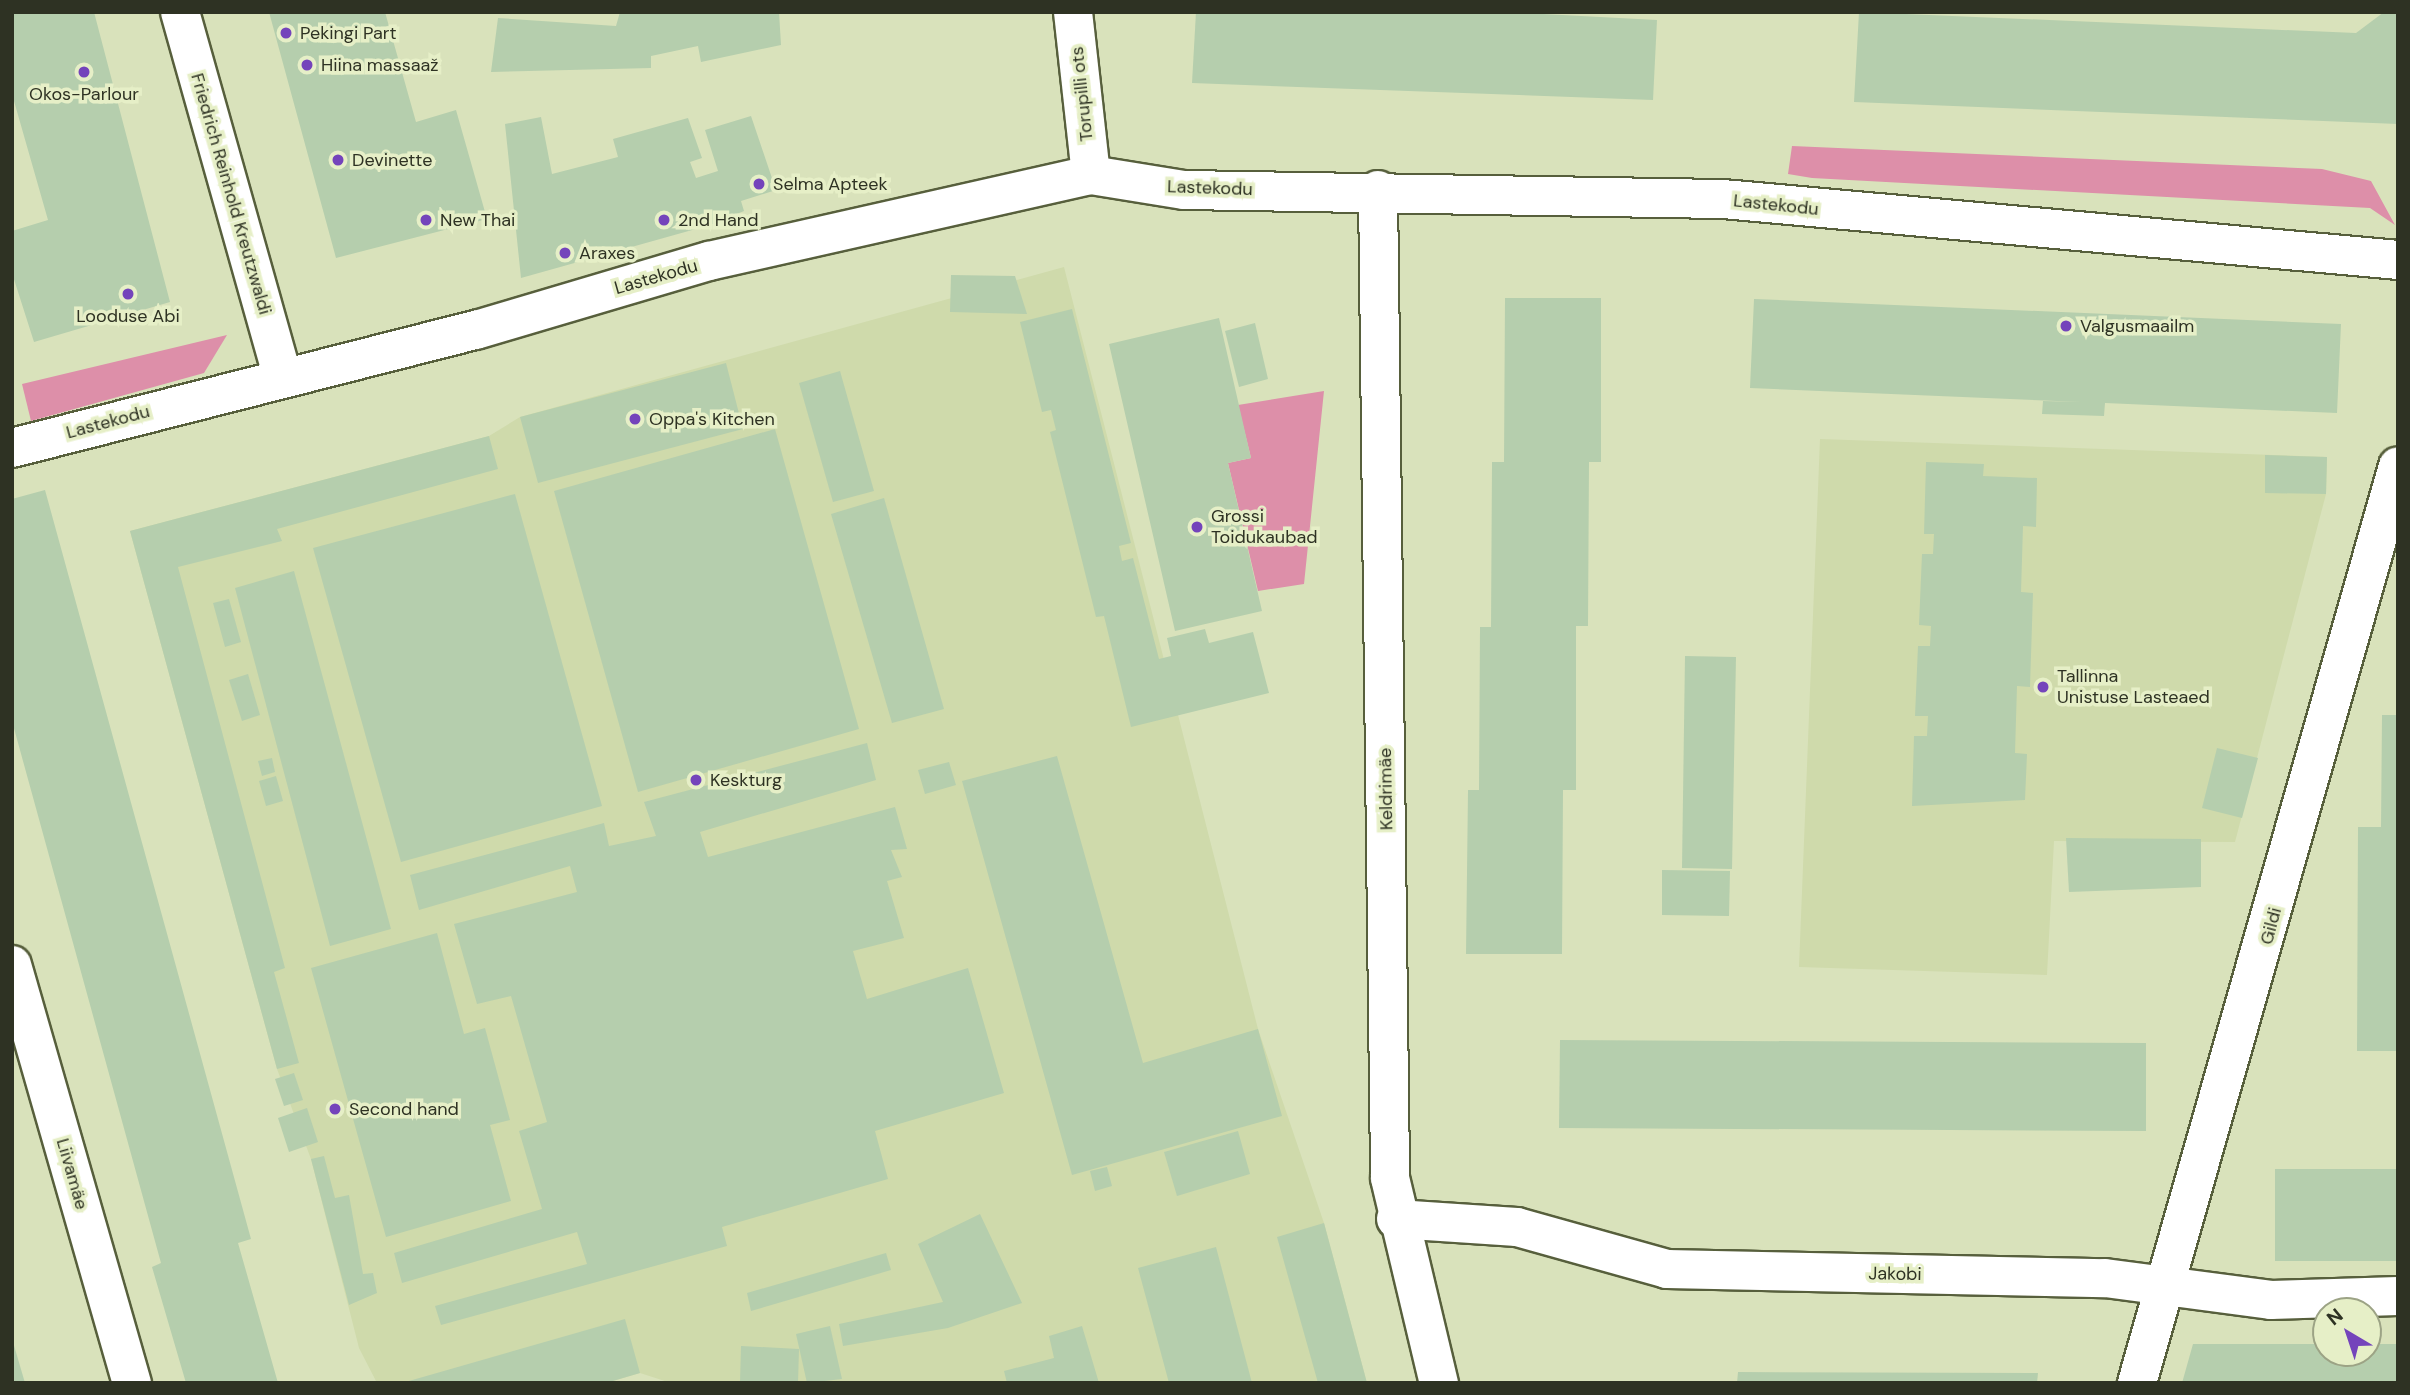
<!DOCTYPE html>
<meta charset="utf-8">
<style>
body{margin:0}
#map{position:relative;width:2410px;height:1395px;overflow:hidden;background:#d9e2bb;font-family:"DM Sans",sans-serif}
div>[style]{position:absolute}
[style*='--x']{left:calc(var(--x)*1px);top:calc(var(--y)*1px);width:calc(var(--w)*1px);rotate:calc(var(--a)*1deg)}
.built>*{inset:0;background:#cfdaab}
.green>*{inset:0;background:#dd8fa9}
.building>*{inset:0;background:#b5cead}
.roads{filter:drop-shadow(2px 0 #575f3c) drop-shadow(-2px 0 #575f3c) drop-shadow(0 2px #575f3c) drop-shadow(0 -2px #575f3c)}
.minor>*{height:38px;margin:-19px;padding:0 19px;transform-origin:19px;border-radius:19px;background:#fff}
.dots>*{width:19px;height:19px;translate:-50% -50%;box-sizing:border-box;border:4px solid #e6efc7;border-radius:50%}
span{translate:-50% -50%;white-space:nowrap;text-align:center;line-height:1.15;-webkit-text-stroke:7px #e6efc7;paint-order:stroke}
.poi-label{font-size:18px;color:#2e3223}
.left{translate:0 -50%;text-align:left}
.street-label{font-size:18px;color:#2e3223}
.frame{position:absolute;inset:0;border:14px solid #2e3223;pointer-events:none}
.north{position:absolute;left:2312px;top:1297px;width:70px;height:70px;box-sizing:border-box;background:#e6efc7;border:2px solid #9ca385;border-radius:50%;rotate:321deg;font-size:19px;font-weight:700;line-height:28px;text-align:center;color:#2e3223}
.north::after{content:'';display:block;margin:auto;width:24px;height:32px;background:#7444bb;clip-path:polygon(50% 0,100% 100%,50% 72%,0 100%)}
</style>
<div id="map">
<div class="built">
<i style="clip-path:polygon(1064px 267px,1258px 1029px,1324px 1223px,1367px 1383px,671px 1383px,640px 1373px,606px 1383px,377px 1383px,359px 1348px,311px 1159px,277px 1069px,130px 531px,489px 436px,520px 417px)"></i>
<i style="clip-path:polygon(1820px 439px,2327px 457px,2326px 494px,2235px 842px,2054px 841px,2047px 975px,1799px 967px)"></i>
</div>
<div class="green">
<i style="clip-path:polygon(1792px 146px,2322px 169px,2371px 181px,2395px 225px,2370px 208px,1812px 178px,1788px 174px)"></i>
<i style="clip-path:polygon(227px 335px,204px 373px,31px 421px,22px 384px)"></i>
<i style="clip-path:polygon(1324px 391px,1304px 584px,1258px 591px,1228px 463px,1251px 458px,1238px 405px)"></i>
</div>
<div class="building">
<i style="clip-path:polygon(12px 12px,94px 12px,170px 302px,34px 342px,12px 273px,12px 231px,48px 220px,12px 94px)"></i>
<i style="clip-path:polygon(269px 12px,385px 12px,416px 122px,456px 110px,487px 219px,336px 258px)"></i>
<i style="clip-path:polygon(620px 12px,779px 12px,781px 45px,701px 62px,698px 46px,651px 56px,651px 68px,491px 72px,498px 18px,616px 26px)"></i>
<i style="clip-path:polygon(1196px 12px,1503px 12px,1657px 20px,1653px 100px,1192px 83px)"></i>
<i style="clip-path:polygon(1859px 12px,2356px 33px,2384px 12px,2398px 12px,2398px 124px,1854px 102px)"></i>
<i style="clip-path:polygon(751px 116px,776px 190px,741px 201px,744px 211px,710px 225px,521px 278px,505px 124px,541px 117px,552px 174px,618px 157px,613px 139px,688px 118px,702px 158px,690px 162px,696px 178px,718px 171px,705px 130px)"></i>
<i style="clip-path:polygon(951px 275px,1015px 276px,1027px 314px,950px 312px)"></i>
<i style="clip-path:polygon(1505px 298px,1601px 298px,1601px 462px,1589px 462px,1588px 626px,1576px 626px,1576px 790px,1563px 790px,1562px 954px,1466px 954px,1468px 790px,1479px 790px,1480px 627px,1491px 627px,1492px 462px,1504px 462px)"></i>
<i style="clip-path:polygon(1754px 299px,2341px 324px,2337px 413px,2105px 403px,2104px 416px,2042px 414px,2043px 401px,2082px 402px,1750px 388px)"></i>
<i style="clip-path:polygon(1072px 309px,1131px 543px,1119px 546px,1122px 561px,1133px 558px,1159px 659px,1171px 656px,1167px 638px,1205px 629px,1209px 643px,1253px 632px,1269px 693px,1131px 727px,1104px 616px,1096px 617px,1050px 432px,1056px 430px,1051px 410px,1042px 412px,1020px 322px)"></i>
<i style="clip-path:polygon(1219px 318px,1251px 458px,1228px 463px,1262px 611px,1175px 631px,1109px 344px)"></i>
<i style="clip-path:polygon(1255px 323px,1268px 379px,1239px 387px,1225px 331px)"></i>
<i style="clip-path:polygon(726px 363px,743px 429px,538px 483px,520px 417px)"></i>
<i style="clip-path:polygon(840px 371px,874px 491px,833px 502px,799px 383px)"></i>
<i style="clip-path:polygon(775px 429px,859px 729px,638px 792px,554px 491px)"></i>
<i style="clip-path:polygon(489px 436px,498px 469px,277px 529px,282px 541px,178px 567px,285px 968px,274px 972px,299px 1063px,277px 1069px,130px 531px)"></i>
<i style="clip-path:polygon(2265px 455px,2327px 457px,2326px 494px,2265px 493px)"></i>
<i style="clip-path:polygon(1926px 462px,1984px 464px,1983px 476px,2037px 478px,2036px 527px,2023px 526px,2021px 592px,2033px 593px,2030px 687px,2017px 686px,2015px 753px,2027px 754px,2025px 800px,1912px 806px,1914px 736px,1927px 736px,1928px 716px,1915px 716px,1918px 646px,1930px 646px,1931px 626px,1919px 625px,1922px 554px,1933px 554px,1934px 534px,1924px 534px)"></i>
<i style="clip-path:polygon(45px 490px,251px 1239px,238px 1243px,278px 1383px,186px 1383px,152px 1267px,161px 1263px,12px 721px,12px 499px)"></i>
<i style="clip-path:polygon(515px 494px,602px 806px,401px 862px,313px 548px)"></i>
<i style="clip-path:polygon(884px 498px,944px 709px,892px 723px,831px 514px)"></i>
<i style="clip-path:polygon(294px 571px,391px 929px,330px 946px,235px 588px)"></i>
<i style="clip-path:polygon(229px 599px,241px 642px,225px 647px,213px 603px)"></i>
<i style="clip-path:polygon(1685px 656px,1736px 657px,1732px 869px,1682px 868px)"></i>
<i style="clip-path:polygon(248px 674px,260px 715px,242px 721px,229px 680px)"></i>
<i style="clip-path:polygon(2382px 715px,2398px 715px,2398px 1051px,2357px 1051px,2358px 827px,2381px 827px)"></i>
<i style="clip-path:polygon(867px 743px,876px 780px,700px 832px,708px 857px,895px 807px,907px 849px,891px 850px,902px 877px,887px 881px,904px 938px,853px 951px,867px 999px,968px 968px,1004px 1093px,875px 1131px,888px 1179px,722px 1227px,727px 1246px,441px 1325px,435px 1306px,587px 1264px,577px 1232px,402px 1283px,394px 1253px,542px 1209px,519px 1131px,547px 1122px,511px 996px,477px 1004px,454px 924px,577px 892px,570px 866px,419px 910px,410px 875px,604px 823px,609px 846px,656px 836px,644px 802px)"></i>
<i style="clip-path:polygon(2217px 748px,2258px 758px,2242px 818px,2202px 808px)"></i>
<i style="clip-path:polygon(1057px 756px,1143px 1063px,1258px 1029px,1282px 1116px,1072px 1175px,962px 781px)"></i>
<i style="clip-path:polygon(272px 758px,275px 772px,262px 776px,258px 761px)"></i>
<i style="clip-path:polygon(949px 762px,956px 785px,925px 794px,918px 770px)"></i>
<i style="clip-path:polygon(276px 776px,283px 801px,266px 806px,259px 781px)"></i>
<i style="clip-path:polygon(2066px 838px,2201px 839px,2201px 887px,2069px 892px)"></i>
<i style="clip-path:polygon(1662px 870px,1730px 871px,1729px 916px,1662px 915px)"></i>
<i style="clip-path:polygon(437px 933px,464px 1034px,485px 1028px,510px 1120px,490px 1125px,511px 1201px,386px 1237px,311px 968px)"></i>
<i style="clip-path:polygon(1560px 1040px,2146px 1043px,2146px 1131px,1559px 1128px)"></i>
<i style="clip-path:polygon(294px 1073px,303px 1100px,284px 1106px,275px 1079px)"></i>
<i style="clip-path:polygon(307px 1108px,318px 1142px,289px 1152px,278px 1118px)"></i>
<i style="clip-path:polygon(1238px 1131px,1250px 1174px,1177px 1196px,1164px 1152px)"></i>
<i style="clip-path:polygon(324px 1156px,335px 1198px,349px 1195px,363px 1274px,373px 1273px,377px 1293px,349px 1305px,311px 1159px)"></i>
<i style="clip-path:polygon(1107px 1167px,1112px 1186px,1095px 1191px,1090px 1171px)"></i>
<i style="clip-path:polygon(2275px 1169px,2398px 1169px,2398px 1261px,2275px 1261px)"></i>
<i style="clip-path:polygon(980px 1214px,1022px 1303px,948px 1328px,843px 1346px,839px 1324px,943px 1302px,918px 1244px)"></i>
<i style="clip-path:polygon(1324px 1223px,1367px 1383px,1318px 1383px,1277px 1237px)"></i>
<i style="clip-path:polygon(1216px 1247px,1252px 1383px,1169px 1383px,1138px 1268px)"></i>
<i style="clip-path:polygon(886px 1253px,891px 1270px,751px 1311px,747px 1293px)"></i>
<i style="clip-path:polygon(625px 1319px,640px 1373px,606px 1383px,402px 1383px)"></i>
<i style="clip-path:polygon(830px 1326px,842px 1379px,807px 1383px,796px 1334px)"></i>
<i style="clip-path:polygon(1082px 1326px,1099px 1383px,1007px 1383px,1004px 1371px,1054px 1358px,1049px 1336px)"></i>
<i style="clip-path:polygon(12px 1342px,13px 1342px,25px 1383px,12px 1383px)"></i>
<i style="clip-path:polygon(2193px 1344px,2326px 1344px,2326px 1353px,2368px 1353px,2368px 1344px,2398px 1344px,2398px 1383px,2182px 1383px)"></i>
<i style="clip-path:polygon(741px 1346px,799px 1349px,798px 1383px,740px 1383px)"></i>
<i style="clip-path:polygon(1738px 1372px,2038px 1373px,2037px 1383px,1737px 1383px)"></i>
</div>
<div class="roads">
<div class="minor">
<i style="--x:180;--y:12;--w:378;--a:74.3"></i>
<i style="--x:1073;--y:12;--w:164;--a:83.7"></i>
<i style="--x:1378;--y:190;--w:988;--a:89.3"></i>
<i style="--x:1390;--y:1178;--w:211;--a:76.6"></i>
<i style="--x:12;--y:448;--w:479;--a:-14.3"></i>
<i style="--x:476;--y:330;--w:243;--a:-16.5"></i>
<i style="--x:709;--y:261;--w:392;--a:-12.7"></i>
<i style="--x:1091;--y:175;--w:94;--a:9.2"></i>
<i style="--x:1184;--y:190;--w:539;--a:0.96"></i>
<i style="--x:1723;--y:199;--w:678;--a:5.16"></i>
<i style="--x:12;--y:965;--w:435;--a:74"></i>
<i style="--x:1396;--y:1219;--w:121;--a:3.8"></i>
<i style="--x:1517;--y:1227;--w:156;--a:15.6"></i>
<i style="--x:1667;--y:1269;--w:438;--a:1.2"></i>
<i style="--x:2105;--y:1278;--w:167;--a:7.5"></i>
<i style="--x:2271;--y:1300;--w:127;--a:-1.8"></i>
<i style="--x:2137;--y:1383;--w:953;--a:-74.11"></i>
</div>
</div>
<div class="dots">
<i style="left:286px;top:33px;background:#7444bb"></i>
<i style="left:307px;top:65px;background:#7444bb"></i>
<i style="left:84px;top:72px;background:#7444bb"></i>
<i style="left:338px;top:160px;background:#7444bb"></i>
<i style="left:759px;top:184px;background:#7444bb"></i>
<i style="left:426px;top:220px;background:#7444bb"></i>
<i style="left:664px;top:220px;background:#7444bb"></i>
<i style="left:565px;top:253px;background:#7444bb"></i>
<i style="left:128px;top:294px;background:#7444bb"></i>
<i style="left:2066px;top:326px;background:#7444bb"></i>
<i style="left:635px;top:419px;background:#7444bb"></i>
<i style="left:1197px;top:527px;background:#7444bb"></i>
<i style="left:2043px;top:687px;background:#7444bb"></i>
<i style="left:696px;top:780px;background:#7444bb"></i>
<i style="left:335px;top:1109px;background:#7444bb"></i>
</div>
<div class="poi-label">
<span class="left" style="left:300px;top:33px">Pekingi Part</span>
<span class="left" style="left:321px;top:65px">Hiina massaaž</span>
<span style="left:84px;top:94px">Okos-Parlour</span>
<span class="left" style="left:352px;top:160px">Devinette</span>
<span class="left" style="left:773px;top:184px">Selma Apteek</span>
<span class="left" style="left:440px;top:220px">New Thai</span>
<span class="left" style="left:678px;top:220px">2nd Hand</span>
<span class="left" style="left:579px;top:253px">Araxes</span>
<span style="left:128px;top:316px">Looduse Abi</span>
<span class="left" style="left:2080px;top:326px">Valgusmaailm</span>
<span class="left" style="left:649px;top:419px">Oppa's Kitchen</span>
<span class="left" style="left:1211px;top:527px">Grossi<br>Toidukaubad</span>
<span class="left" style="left:2057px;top:687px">Tallinna<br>Unistuse Lasteaed</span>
<span class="left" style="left:710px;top:780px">Keskturg</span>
<span class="left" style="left:349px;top:1109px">Second hand</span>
</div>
<div class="street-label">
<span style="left:1082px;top:94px;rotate:-96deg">Torupilli ots</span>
<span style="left:1210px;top:188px;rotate:2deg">Lastekodu</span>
<span style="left:231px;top:194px;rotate:74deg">Friedrich Reinhold Kreutzwaldi</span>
<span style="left:1776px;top:205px;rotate:6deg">Lastekodu</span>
<span style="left:656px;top:277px;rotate:-16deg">Lastekodu</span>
<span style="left:108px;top:422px;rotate:-15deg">Lastekodu</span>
<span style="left:1386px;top:789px;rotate:-91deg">Keldrimäe</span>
<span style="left:2271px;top:926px;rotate:-75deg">Gildi</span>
<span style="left:72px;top:1174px;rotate:74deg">Liivamäe</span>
<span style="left:1895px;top:1274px;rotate:1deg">Jakobi</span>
</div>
<div class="frame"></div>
<div class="north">N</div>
</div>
